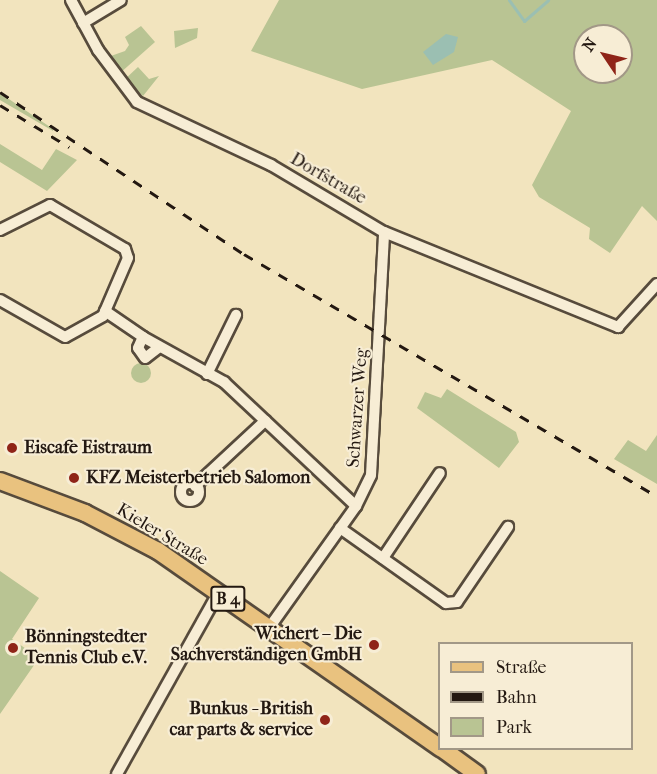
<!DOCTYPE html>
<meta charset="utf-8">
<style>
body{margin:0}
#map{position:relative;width:657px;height:774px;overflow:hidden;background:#f2e4be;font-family:"IM FELL French Canon",serif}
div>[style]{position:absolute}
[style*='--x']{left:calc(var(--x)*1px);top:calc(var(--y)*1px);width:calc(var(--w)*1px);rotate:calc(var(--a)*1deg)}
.green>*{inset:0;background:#b9c493}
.round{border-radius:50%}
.water>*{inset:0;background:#9bbfb2}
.stream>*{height:3px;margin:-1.5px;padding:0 1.5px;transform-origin:1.5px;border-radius:1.5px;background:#9bbfb2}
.roads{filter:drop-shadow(2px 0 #574b3c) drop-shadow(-2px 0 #574b3c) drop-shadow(0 2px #574b3c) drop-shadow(0 -2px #574b3c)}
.street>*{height:10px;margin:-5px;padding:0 5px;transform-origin:5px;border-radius:5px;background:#f7edd5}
.street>.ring{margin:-5px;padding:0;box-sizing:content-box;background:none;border:10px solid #f7edd5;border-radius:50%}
.primary>*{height:16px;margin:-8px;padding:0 8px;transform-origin:8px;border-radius:8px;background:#e9c27f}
.rail>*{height:3px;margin-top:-1.5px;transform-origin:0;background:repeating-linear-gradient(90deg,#231811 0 10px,transparent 0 20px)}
.dots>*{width:16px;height:16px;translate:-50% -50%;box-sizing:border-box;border:3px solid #f7edd5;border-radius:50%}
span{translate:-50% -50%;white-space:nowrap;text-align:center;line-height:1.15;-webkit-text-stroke:4.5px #f7edd5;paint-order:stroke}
.shield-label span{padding:2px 4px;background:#f7edd5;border:2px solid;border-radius:4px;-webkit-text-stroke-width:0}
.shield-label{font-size:16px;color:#231811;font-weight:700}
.street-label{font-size:18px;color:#231811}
.poi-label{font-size:18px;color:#231811;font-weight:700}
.left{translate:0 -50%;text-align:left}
.right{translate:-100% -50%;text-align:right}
.legend{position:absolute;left:438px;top:642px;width:195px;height:108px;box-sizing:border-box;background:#f7edd5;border:2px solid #a29887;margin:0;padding:8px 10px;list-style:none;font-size:18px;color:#231811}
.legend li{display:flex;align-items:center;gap:12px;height:30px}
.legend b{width:30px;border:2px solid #a29887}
.north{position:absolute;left:573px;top:24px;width:60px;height:60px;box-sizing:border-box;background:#f7edd5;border:2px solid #a29887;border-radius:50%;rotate:305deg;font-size:16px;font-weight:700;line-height:24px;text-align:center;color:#231811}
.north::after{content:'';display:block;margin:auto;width:21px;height:27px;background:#8f2418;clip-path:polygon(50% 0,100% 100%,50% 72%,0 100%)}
</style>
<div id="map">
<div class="green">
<i style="clip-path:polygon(evenodd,279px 0,657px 0,657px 221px,642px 206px,610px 253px,589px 239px,590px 228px,539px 197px,532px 185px,571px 111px,492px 60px,362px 89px,251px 51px,279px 0,585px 36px,621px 36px,621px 72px,585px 72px,585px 36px)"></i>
<i style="clip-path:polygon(141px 26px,155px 42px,119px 74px,108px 57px,125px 51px,129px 45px,125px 37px)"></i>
<i style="clip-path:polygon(198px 28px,197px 38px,175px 48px,174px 31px)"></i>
<i style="clip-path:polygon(138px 67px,149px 79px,159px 76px,143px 96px,123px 81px)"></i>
<i style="clip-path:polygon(0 93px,53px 129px,53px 131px,0 100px)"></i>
<i style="clip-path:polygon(0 144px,42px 170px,56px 149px,77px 160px,47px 191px,0 162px)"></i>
<i class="round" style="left:131px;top:363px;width:20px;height:20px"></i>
<i style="clip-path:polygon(447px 389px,516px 432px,519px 442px,499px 468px,417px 408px,425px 392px,441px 398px)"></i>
<i style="clip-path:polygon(657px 435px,657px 484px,614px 459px,628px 440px,646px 451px)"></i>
<i style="clip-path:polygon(0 571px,39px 598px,12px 639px,39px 658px,0 714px)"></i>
</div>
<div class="water">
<i style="clip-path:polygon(446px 34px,458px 37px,454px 52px,433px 65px,423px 52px)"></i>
</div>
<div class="stream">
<i style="--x:509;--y:0;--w:26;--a:54"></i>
<i style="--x:524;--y:21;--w:32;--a:-41"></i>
</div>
<div class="roads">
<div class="street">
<i style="--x:71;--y:0;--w:57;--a:61.6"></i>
<i style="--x:98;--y:50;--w:65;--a:53.1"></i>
<i style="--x:137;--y:102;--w:148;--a:25.2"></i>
<i style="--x:271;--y:165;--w:131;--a:30.7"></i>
<i style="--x:384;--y:232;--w:253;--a:22.1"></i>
<i style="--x:618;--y:327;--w:58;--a:-47.8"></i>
<i style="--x:83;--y:23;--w:44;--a:-31.2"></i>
<i style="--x:0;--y:230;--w:56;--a:-26.6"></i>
<i style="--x:50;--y:205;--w:87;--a:30.4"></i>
<i style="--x:125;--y:249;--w:9;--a:72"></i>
<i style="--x:128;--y:258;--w:63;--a:113.3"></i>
<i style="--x:103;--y:316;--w:43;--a:151.1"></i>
<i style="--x:65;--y:337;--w:75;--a:-150.4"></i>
<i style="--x:105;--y:311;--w:46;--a:34.4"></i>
<i style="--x:158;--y:348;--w:16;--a:142"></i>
<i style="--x:145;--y:358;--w:12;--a:-125"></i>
<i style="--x:138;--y:348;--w:12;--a:-66"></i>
<i style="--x:143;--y:337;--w:93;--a:29.1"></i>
<i style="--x:224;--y:382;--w:181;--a:43.2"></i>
<i style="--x:207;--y:374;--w:66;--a:-63.8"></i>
<i class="ring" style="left:181px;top:483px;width:8px;height:8px"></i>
<i style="--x:195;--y:486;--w:96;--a:-42.9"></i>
<i style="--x:340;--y:528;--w:130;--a:35.3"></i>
<i style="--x:446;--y:603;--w:11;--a:-5"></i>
<i style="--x:457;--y:602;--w:91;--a:-55.8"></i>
<i style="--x:383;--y:558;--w:102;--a:-56.2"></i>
<i style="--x:269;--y:628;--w:150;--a:-54.5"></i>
<i style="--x:356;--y:506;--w:34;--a:-64"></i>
<i style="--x:371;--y:475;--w:243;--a:-86.9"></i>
<i style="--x:117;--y:774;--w:207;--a:-60.8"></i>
</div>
<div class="primary">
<i style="--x:0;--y:481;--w:91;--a:20.6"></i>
<i style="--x:85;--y:513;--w:82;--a:27.5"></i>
<i style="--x:158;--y:551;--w:344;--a:34.9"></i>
<i style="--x:441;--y:748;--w:44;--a:35.8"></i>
</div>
</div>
<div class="rail">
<i style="--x:0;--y:92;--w:293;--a:33.6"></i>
<i style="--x:244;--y:254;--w:479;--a:30.4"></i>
<i style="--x:0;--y:105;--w:81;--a:31.3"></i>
</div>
<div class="dots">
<i style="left:12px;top:448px;background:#8f2418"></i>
<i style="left:74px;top:478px;background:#8f2418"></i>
<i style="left:374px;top:645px;background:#8f2418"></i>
<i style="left:13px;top:648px;background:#8f2418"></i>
<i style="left:325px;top:720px;background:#8f2418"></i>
</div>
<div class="shield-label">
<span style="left:228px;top:599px">B 4</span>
</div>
<div class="street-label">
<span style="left:328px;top:179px;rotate:30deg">Dorfstraße</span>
<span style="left:358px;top:408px;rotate:-86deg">Schwarzer Weg</span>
<span style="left:162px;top:535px;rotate:31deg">Kieler Straße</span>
</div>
<div class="poi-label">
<span class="left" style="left:24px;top:448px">Eiscafe Eistraum</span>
<span class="left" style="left:86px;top:478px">KFZ Meisterbetrieb Salomon</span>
<span class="right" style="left:362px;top:645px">Wichert – Die<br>Sachverständigen GmbH</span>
<span class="left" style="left:25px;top:648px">Bönningstedter<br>Tennis Club e.V.</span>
<span class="right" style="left:313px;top:720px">Bunkus - British<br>car parts &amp; service</span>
</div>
<ul class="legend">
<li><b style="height:8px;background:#e9c27f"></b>Straße</li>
<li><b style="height:8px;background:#231811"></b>Bahn</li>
<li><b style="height:16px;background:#b9c493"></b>Park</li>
</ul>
<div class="north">N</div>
</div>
